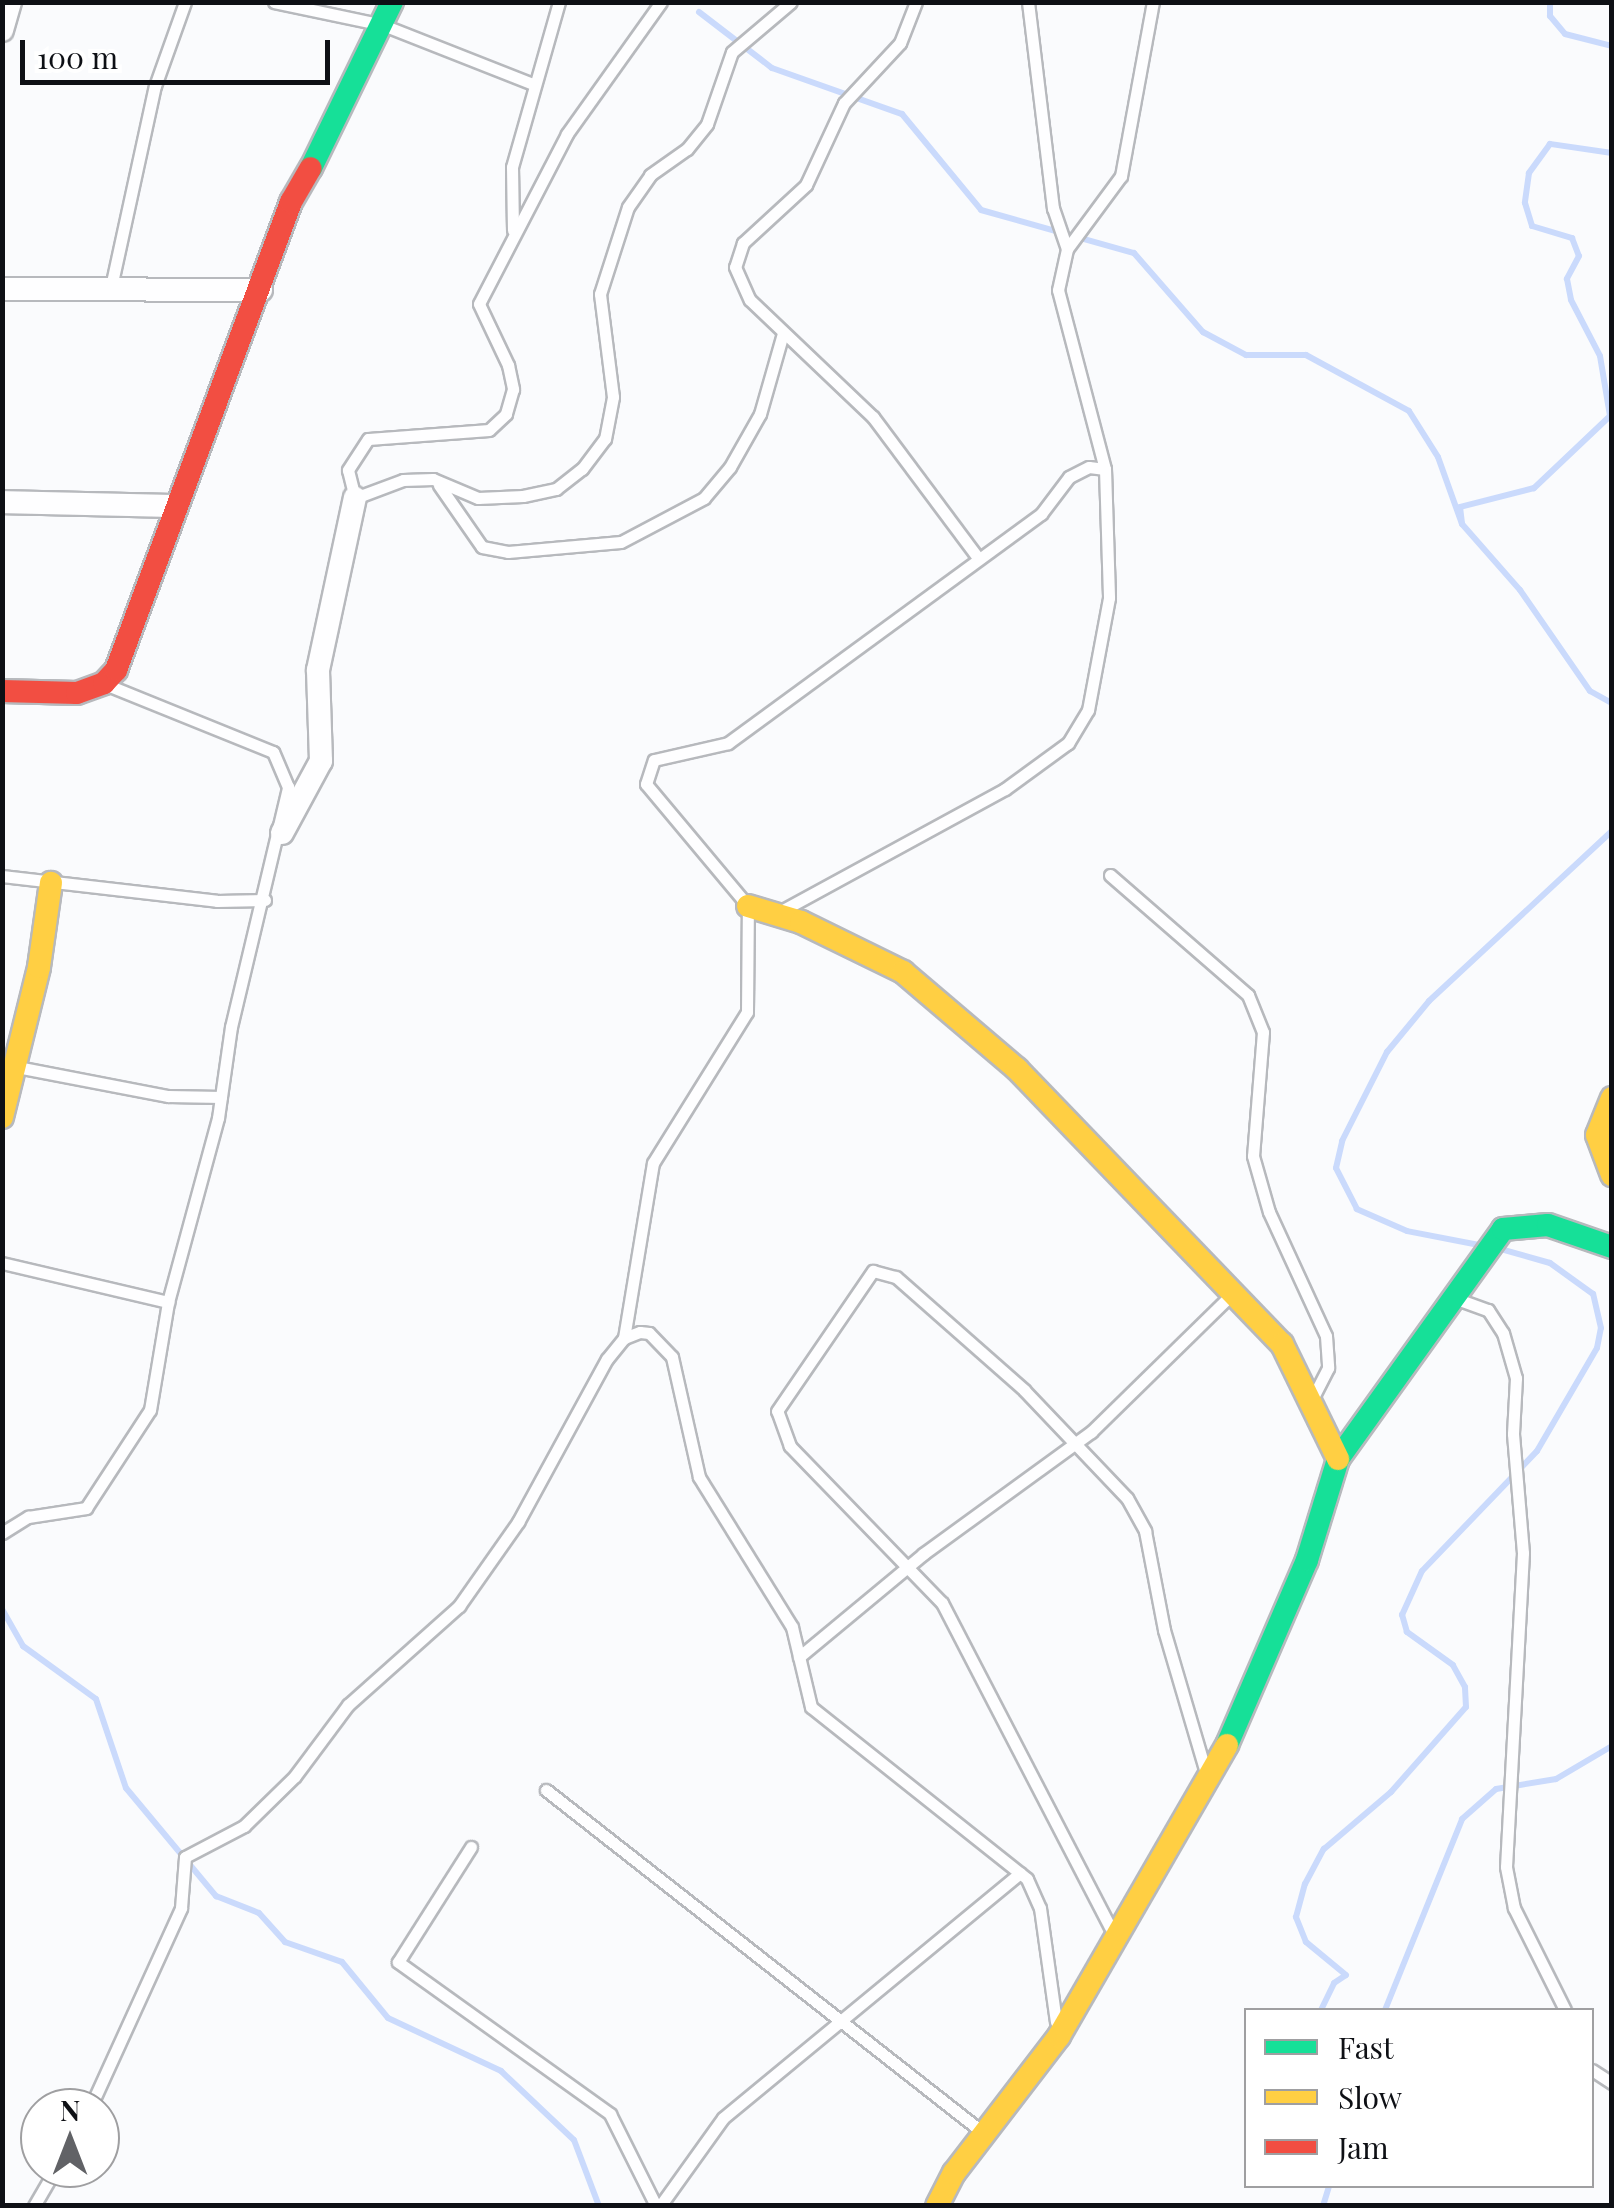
<!DOCTYPE html>
<style>
body{margin:0}
#map{position:relative;width:1614px;height:2208px;overflow:hidden;background:#fafbfd;font-family:"Playfair Display",serif}
div>[style]{position:absolute}
[style*='--x']{left:calc(var(--x)*1px);top:calc(var(--y)*1px);width:calc(var(--w)*1px);rotate:calc(var(--a)*1deg)}
.stream>*{height:6px;margin:-3px;padding:0 3px;transform-origin:3px;border-radius:3px;background:#cadafc}
.roads{filter:drop-shadow(2px 0 #b7b9bd) drop-shadow(-2px 0 #b7b9bd) drop-shadow(0 2px #b7b9bd) drop-shadow(0 -2px #b7b9bd)}
.lane>*{height:11px;margin:-5.5px;padding:0 5.5px;transform-origin:5.5px;border-radius:5.5px;background:#fefeff}
.street>*{height:22px;margin:-11px;padding:0 11px;transform-origin:11px;border-radius:11px;background:#fefeff}
.fast>*{height:22px;margin:-11px;padding:0 11px;transform-origin:11px;border-radius:11px;background:#16e098}
.slow>*{height:22px;margin:-11px;padding:0 11px;transform-origin:11px;border-radius:11px;background:#ffcf43}
.jam>*{height:22px;margin:-11px;padding:0 11px;transform-origin:11px;border-radius:11px;background:#f24e42}
span{translate:-50% -50%;white-space:nowrap;text-align:center;line-height:1.15;-webkit-text-stroke:10px #fff;paint-order:stroke}
.frame{position:absolute;inset:0;border:5px solid #0e1015;pointer-events:none}
.legend{position:absolute;left:1244px;top:2008px;width:350px;height:180px;box-sizing:border-box;background:#fff;border:2px solid #9f9fa1;margin:0;padding:12px 18px;list-style:none;font-size:30px;color:#0e1015}
.legend li{display:flex;align-items:center;gap:20px;height:50px}
.legend b{width:50px;border:2px solid #9f9fa1}
.north{position:absolute;left:20px;top:2088px;width:100px;height:100px;box-sizing:border-box;background:#fff;border:2px solid #9f9fa1;border-radius:50%;rotate:0deg;font-size:28px;font-weight:700;line-height:40px;text-align:center;color:#0e1015}
.north::after{content:'';display:block;margin:auto;width:35px;height:45px;background:#616266;clip-path:polygon(50% 0,100% 100%,50% 72%,0 100%)}
.scale{position:absolute;left:20px;top:40px;width:310px;height:45px;box-sizing:border-box;border:5px solid #0e1015;border-top:0;padding-left:12px;font-size:30px;line-height:35px;white-space:nowrap;color:#0e1015;-webkit-text-stroke:8px #fff;paint-order:stroke}
</style>
<div id="map">
<div class="stream">
<i style="--x:1550;--y:2;--w:14;--a:90"></i>
<i style="--x:1550;--y:16;--w:23;--a:50"></i>
<i style="--x:1565;--y:34;--w:49;--a:14.3"></i>
<i style="--x:699;--y:12;--w:92;--a:37.5"></i>
<i style="--x:772;--y:68;--w:138;--a:19.5"></i>
<i style="--x:902;--y:114;--w:124;--a:50.5"></i>
<i style="--x:981;--y:210;--w:159;--a:15.7"></i>
<i style="--x:1134;--y:253;--w:105;--a:48.9"></i>
<i style="--x:1203;--y:332;--w:49;--a:28.1"></i>
<i style="--x:1246;--y:355;--w:60;--a:0"></i>
<i style="--x:1306;--y:355;--w:117;--a:28.5"></i>
<i style="--x:1409;--y:411;--w:54;--a:57.8"></i>
<i style="--x:1438;--y:457;--w:71;--a:70.3"></i>
<i style="--x:1612;--y:153;--w:63;--a:-171.7"></i>
<i style="--x:1550;--y:144;--w:36;--a:126"></i>
<i style="--x:1529;--y:173;--w:30;--a:98"></i>
<i style="--x:1525;--y:203;--w:24;--a:73"></i>
<i style="--x:1532;--y:226;--w:42;--a:16.7"></i>
<i style="--x:1572;--y:238;--w:19;--a:69"></i>
<i style="--x:1579;--y:256;--w:26;--a:118"></i>
<i style="--x:1567;--y:279;--w:21;--a:79"></i>
<i style="--x:1571;--y:300;--w:63;--a:62.6"></i>
<i style="--x:1600;--y:356;--w:61;--a:80.5"></i>
<i style="--x:1610;--y:416;--w:105;--a:136.5"></i>
<i style="--x:1534;--y:488;--w:76;--a:165.6"></i>
<i style="--x:1460;--y:507;--w:17;--a:83"></i>
<i style="--x:1462;--y:524;--w:88;--a:48.7"></i>
<i style="--x:1520;--y:590;--w:123;--a:55.3"></i>
<i style="--x:1590;--y:691;--w:25;--a:29"></i>
<i style="--x:1479;--y:1245;--w:73;--a:-169"></i>
<i style="--x:1407;--y:1231;--w:55;--a:-156.3"></i>
<i style="--x:1357;--y:1209;--w:46;--a:-117.1"></i>
<i style="--x:1336;--y:1168;--w:28;--a:-77"></i>
<i style="--x:1342;--y:1141;--w:100;--a:-63.2"></i>
<i style="--x:1387;--y:1052;--w:66;--a:-50.5"></i>
<i style="--x:1429;--y:1001;--w:250;--a:-42.9"></i>
<i style="--x:2;--y:1609;--w:43;--a:60.4"></i>
<i style="--x:23;--y:1646;--w:90;--a:36"></i>
<i style="--x:96;--y:1699;--w:94;--a:71.4"></i>
<i style="--x:126;--y:1788;--w:141;--a:50.2"></i>
<i style="--x:216;--y:1896;--w:46;--a:21.6"></i>
<i style="--x:259;--y:1913;--w:39;--a:48"></i>
<i style="--x:285;--y:1942;--w:60;--a:19.3"></i>
<i style="--x:342;--y:1962;--w:72;--a:50.6"></i>
<i style="--x:388;--y:2018;--w:125;--a:25.1"></i>
<i style="--x:501;--y:2071;--w:100;--a:43.4"></i>
<i style="--x:574;--y:2140;--w:71;--a:69.3"></i>
<i style="--x:1321;--y:2010;--w:30;--a:-64"></i>
<i style="--x:1334;--y:1983;--w:14;--a:-34"></i>
<i style="--x:1346;--y:1975;--w:52;--a:-140.5"></i>
<i style="--x:1306;--y:1942;--w:27;--a:-112"></i>
<i style="--x:1296;--y:1917;--w:34;--a:-75"></i>
<i style="--x:1305;--y:1884;--w:40;--a:-62"></i>
<i style="--x:1324;--y:1849;--w:88;--a:-40.4"></i>
<i style="--x:1391;--y:1792;--w:113;--a:-48.6"></i>
<i style="--x:1466;--y:1707;--w:20;--a:-93"></i>
<i style="--x:1465;--y:1687;--w:25;--a:-119"></i>
<i style="--x:1453;--y:1665;--w:57;--a:-144.3"></i>
<i style="--x:1407;--y:1632;--w:18;--a:-106"></i>
<i style="--x:1402;--y:1615;--w:48;--a:-65.6"></i>
<i style="--x:1422;--y:1571;--w:166;--a:-46.2"></i>
<i style="--x:1537;--y:1451;--w:119;--a:-59.8"></i>
<i style="--x:1597;--y:1348;--w:20;--a:-79"></i>
<i style="--x:1601;--y:1328;--w:35;--a:-103"></i>
<i style="--x:1593;--y:1294;--w:53;--a:-144.2"></i>
<i style="--x:1550;--y:1263;--w:51;--a:-164.1"></i>
<i style="--x:1385;--y:2010;--w:206;--a:-68"></i>
<i style="--x:1462;--y:1819;--w:45;--a:-41.4"></i>
<i style="--x:1496;--y:1789;--w:61;--a:-9.5"></i>
<i style="--x:1556;--y:1779;--w:65;--a:-30.5"></i>
<i style="--x:1323;--y:2206;--w:21;--a:-73"></i>
</div>
<div class="roads">
<div class="lane">
<i style="--x:274;--y:2;--w:111;--a:11.9"></i>
<i style="--x:383;--y:25;--w:161;--a:21.5"></i>
<i style="--x:661;--y:2;--w:162;--a:125.5"></i>
<i style="--x:567;--y:134;--w:191;--a:117.4"></i>
<i style="--x:479;--y:304;--w:68;--a:64.6"></i>
<i style="--x:508;--y:365;--w:25;--a:78"></i>
<i style="--x:513;--y:389;--w:26;--a:106"></i>
<i style="--x:506;--y:414;--w:23;--a:137"></i>
<i style="--x:489;--y:430;--w:121;--a:175.7"></i>
<i style="--x:368;--y:439;--w:37;--a:123"></i>
<i style="--x:348;--y:470;--w:29;--a:76"></i>
<i style="--x:355;--y:498;--w:51;--a:-20.6"></i>
<i style="--x:403;--y:480;--w:30;--a:-2"></i>
<i style="--x:433;--y:479;--w:49;--a:22.9"></i>
<i style="--x:478;--y:498;--w:45;--a:-2.5"></i>
<i style="--x:523;--y:496;--w:34;--a:-12"></i>
<i style="--x:556;--y:489;--w:33;--a:-38"></i>
<i style="--x:582;--y:469;--w:38;--a:-53"></i>
<i style="--x:605;--y:439;--w:43;--a:-79.2"></i>
<i style="--x:613;--y:397;--w:104;--a:-97.2"></i>
<i style="--x:600;--y:294;--w:91;--a:-72.2"></i>
<i style="--x:628;--y:207;--w:39;--a:-55"></i>
<i style="--x:650;--y:175;--w:45;--a:-35.1"></i>
<i style="--x:687;--y:149;--w:32;--a:-51"></i>
<i style="--x:707;--y:124;--w:76;--a:-70.9"></i>
<i style="--x:732;--y:52;--w:77;--a:-40.3"></i>
<i style="--x:916;--y:2;--w:44;--a:111.3"></i>
<i style="--x:900;--y:43;--w:82;--a:133"></i>
<i style="--x:844;--y:103;--w:90;--a:114.9"></i>
<i style="--x:806;--y:185;--w:86;--a:137.4"></i>
<i style="--x:743;--y:243;--w:25;--a:108"></i>
<i style="--x:735;--y:267;--w:36;--a:66"></i>
<i style="--x:750;--y:300;--w:170;--a:43.6"></i>
<i style="--x:873;--y:417;--w:176;--a:53.3"></i>
<i style="--x:1028;--y:2;--w:208;--a:83.1"></i>
<i style="--x:1053;--y:208;--w:43;--a:71.1"></i>
<i style="--x:513;--y:230;--w:63;--a:-90.9"></i>
<i style="--x:512;--y:167;--w:172;--a:-74.1"></i>
<i style="--x:111;--y:287;--w:206;--a:-77.7"></i>
<i style="--x:155;--y:86;--w:89;--a:-70.3"></i>
<i style="--x:1105;--y:469;--w:185;--a:-104.7"></i>
<i style="--x:1058;--y:290;--w:42;--a:-77.6"></i>
<i style="--x:1067;--y:249;--w:91;--a:-53.5"></i>
<i style="--x:1121;--y:176;--w:177;--a:-79.6"></i>
<i style="--x:439;--y:485;--w:75;--a:55.3"></i>
<i style="--x:482;--y:547;--w:26;--a:11"></i>
<i style="--x:508;--y:552;--w:113;--a:-5.1"></i>
<i style="--x:621;--y:542;--w:94;--a:-27.9"></i>
<i style="--x:704;--y:498;--w:40;--a:-50"></i>
<i style="--x:730;--y:467;--w:61;--a:-60.5"></i>
<i style="--x:760;--y:414;--w:84;--a:-74.1"></i>
<i style="--x:1110;--y:875;--w:183;--a:41"></i>
<i style="--x:1248;--y:995;--w:40;--a:68"></i>
<i style="--x:1263;--y:1032;--w:124;--a:94.6"></i>
<i style="--x:1253;--y:1156;--w:58;--a:74.1"></i>
<i style="--x:1269;--y:1212;--w:136;--a:65.3"></i>
<i style="--x:1326;--y:1336;--w:32;--a:86"></i>
<i style="--x:1328;--y:1368;--w:31;--a:117"></i>
<i style="--x:2;--y:876;--w:216;--a:6.6"></i>
<i style="--x:217;--y:901;--w:48;--a:-1.2"></i>
<i style="--x:17;--y:1067;--w:154;--a:10.9"></i>
<i style="--x:168;--y:1096;--w:53;--a:1.1"></i>
<i style="--x:2;--y:1263;--w:171;--a:13.2"></i>
<i style="--x:1457;--y:1299;--w:33;--a:20"></i>
<i style="--x:1488;--y:1310;--w:27;--a:57"></i>
<i style="--x:1503;--y:1333;--w:47;--a:73.9"></i>
<i style="--x:1516;--y:1378;--w:56;--a:93.1"></i>
<i style="--x:1513;--y:1434;--w:119;--a:85.2"></i>
<i style="--x:1523;--y:1553;--w:314;--a:93.1"></i>
<i style="--x:1506;--y:1867;--w:42;--a:79"></i>
<i style="--x:1514;--y:1908;--w:114;--a:63.4"></i>
<i style="--x:624;--y:1338;--w:177;--a:-80.6"></i>
<i style="--x:653;--y:1163;--w:178;--a:-58.1"></i>
<i style="--x:747;--y:1012;--w:106;--a:-89.5"></i>
<i style="--x:748;--y:906;--w:159;--a:-129.9"></i>
<i style="--x:646;--y:784;--w:25;--a:-72"></i>
<i style="--x:654;--y:760;--w:76;--a:-12.9"></i>
<i style="--x:728;--y:743;--w:388;--a:-36.2"></i>
<i style="--x:1041;--y:514;--w:46;--a:-52.9"></i>
<i style="--x:1069;--y:477;--w:22;--a:-27"></i>
<i style="--x:1089;--y:467;--w:16;--a:7"></i>
<i style="--x:1105;--y:469;--w:129;--a:88.2"></i>
<i style="--x:1109;--y:598;--w:114;--a:100.6"></i>
<i style="--x:1088;--y:710;--w:39;--a:121"></i>
<i style="--x:1068;--y:743;--w:78;--a:143.9"></i>
<i style="--x:1005;--y:789;--w:251;--a:151.4"></i>
<i style="--x:2;--y:1533;--w:31;--a:-32"></i>
<i style="--x:28;--y:1517;--w:59;--a:-8.8"></i>
<i style="--x:86;--y:1508;--w:117;--a:-56.9"></i>
<i style="--x:150;--y:1410;--w:109;--a:-80.5"></i>
<i style="--x:168;--y:1302;--w:191;--a:-74.8"></i>
<i style="--x:218;--y:1118;--w:92;--a:-81.9"></i>
<i style="--x:231;--y:1027;--w:247;--a:-76.6"></i>
<i style="--x:288;--y:787;--w:38;--a:-113"></i>
<i style="--x:273;--y:752;--w:179;--a:-158"></i>
<i style="--x:799;--y:1657;--w:161;--a:-39.7"></i>
<i style="--x:923;--y:1554;--w:208;--a:-36"></i>
<i style="--x:1091;--y:1432;--w:197;--a:-44.4"></i>
<i style="--x:546;--y:1790;--w:553;--a:38.09"></i>
<i style="--x:471;--y:1847;--w:136;--a:122.4"></i>
<i style="--x:398;--y:1962;--w:261;--a:35.6"></i>
<i style="--x:610;--y:2114;--w:103;--a:63.4"></i>
<i style="--x:1110;--y:1927;--w:365;--a:-117.4"></i>
<i style="--x:942;--y:1603;--w:219;--a:-134.1"></i>
<i style="--x:790;--y:1446;--w:37;--a:-110"></i>
<i style="--x:777;--y:1411;--w:170;--a:-55.6"></i>
<i style="--x:873;--y:1271;--w:24;--a:15"></i>
<i style="--x:896;--y:1277;--w:171;--a:41.4"></i>
<i style="--x:1024;--y:1390;--w:149;--a:46.4"></i>
<i style="--x:1127;--y:1498;--w:38;--a:61"></i>
<i style="--x:1145;--y:1531;--w:101;--a:79.1"></i>
<i style="--x:1164;--y:1630;--w:149;--a:73.6"></i>
<i style="--x:1592;--y:2070;--w:24;--a:33"></i>
<i style="--x:90;--y:2108;--w:220;--a:-65.5"></i>
<i style="--x:181;--y:1908;--w:51;--a:-85.5"></i>
<i style="--x:185;--y:1857;--w:67;--a:-27.7"></i>
<i style="--x:244;--y:1826;--w:71;--a:-44.4"></i>
<i style="--x:295;--y:1776;--w:89;--a:-53.3"></i>
<i style="--x:348;--y:1705;--w:149;--a:-41.7"></i>
<i style="--x:459;--y:1606;--w:103;--a:-54.9"></i>
<i style="--x:518;--y:1522;--w:186;--a:-61.4"></i>
<i style="--x:607;--y:1359;--w:27;--a:-51"></i>
<i style="--x:624;--y:1338;--w:17;--a:-21"></i>
<i style="--x:640;--y:1332;--w:9;--a:6"></i>
<i style="--x:649;--y:1333;--w:33;--a:46"></i>
<i style="--x:672;--y:1357;--w:123;--a:77.3"></i>
<i style="--x:699;--y:1477;--w:176;--a:58.2"></i>
<i style="--x:792;--y:1627;--w:82;--a:76.6"></i>
<i style="--x:811;--y:1707;--w:276;--a:38.5"></i>
<i style="--x:1027;--y:1879;--w:32;--a:66"></i>
<i style="--x:1040;--y:1908;--w:115;--a:82"></i>
<i style="--x:34;--y:2206;--w:44;--a:-59.9"></i>
<i style="--x:660;--y:2206;--w:108;--a:-54.4"></i>
<i style="--x:723;--y:2118;--w:385;--a:-39.5"></i>
</div>
<div class="street">
<i style="--x:2;--y:30;--w:29;--a:-74"></i>
<i style="--x:2;--y:289;--w:259;--a:0.2"></i>
<i style="--x:2;--y:502;--w:171;--a:1.3"></i>
<i style="--x:282;--y:833;--w:82;--a:-61.6"></i>
<i style="--x:321;--y:761;--w:91;--a:-91.9"></i>
<i style="--x:318;--y:670;--w:176;--a:-77.9"></i>
</div>
<div class="fast">
<i style="--x:311;--y:168;--w:185;--a:-64"></i>
<i style="--x:1227;--y:1745;--w:202;--a:-66.6"></i>
<i style="--x:1307;--y:1560;--w:106;--a:-72.9"></i>
<i style="--x:1338;--y:1459;--w:283;--a:-54.3"></i>
<i style="--x:1503;--y:1229;--w:45;--a:-5.1"></i>
<i style="--x:1548;--y:1225;--w:68;--a:19"></i>
</div>
<div class="slow">
<i style="--x:748;--y:906;--w:55;--a:16.8"></i>
<i style="--x:801;--y:922;--w:114;--a:26.1"></i>
<i style="--x:903;--y:972;--w:150;--a:40.4"></i>
<i style="--x:1017;--y:1069;--w:382;--a:46.1"></i>
<i style="--x:1282;--y:1344;--w:128;--a:64"></i>
<i style="--x:1612;--y:1098;--w:40;--a:112"></i>
<i style="--x:1597;--y:1135;--w:43;--a:69.4"></i>
<i style="--x:2;--y:1117;--w:154;--a:-76.1"></i>
<i style="--x:39;--y:967;--w:85;--a:-81.9"></i>
<i style="--x:937;--y:2206;--w:37;--a:-63"></i>
<i style="--x:954;--y:2173;--w:173;--a:-52.5"></i>
<i style="--x:1059;--y:2036;--w:336;--a:-60"></i>
</div>
<div class="jam">
<i style="--x:2;--y:691;--w:75;--a:1.5"></i>
<i style="--x:77;--y:693;--w:29;--a:-20"></i>
<i style="--x:104;--y:683;--w:18;--a:-47"></i>
<i style="--x:116;--y:670;--w:500;--a:-69.5"></i>
<i style="--x:291;--y:202;--w:39;--a:-60"></i>
</div>
</div>
<div class="frame"></div>
<ul class="legend">
<li><b style="height:12px;background:#16e098"></b>Fast</li>
<li><b style="height:12px;background:#ffcf43"></b>Slow</li>
<li><b style="height:12px;background:#f24e42"></b>Jam</li>
</ul>
<div class="north">N</div>
<div class="scale">100 m</div>
</div>
